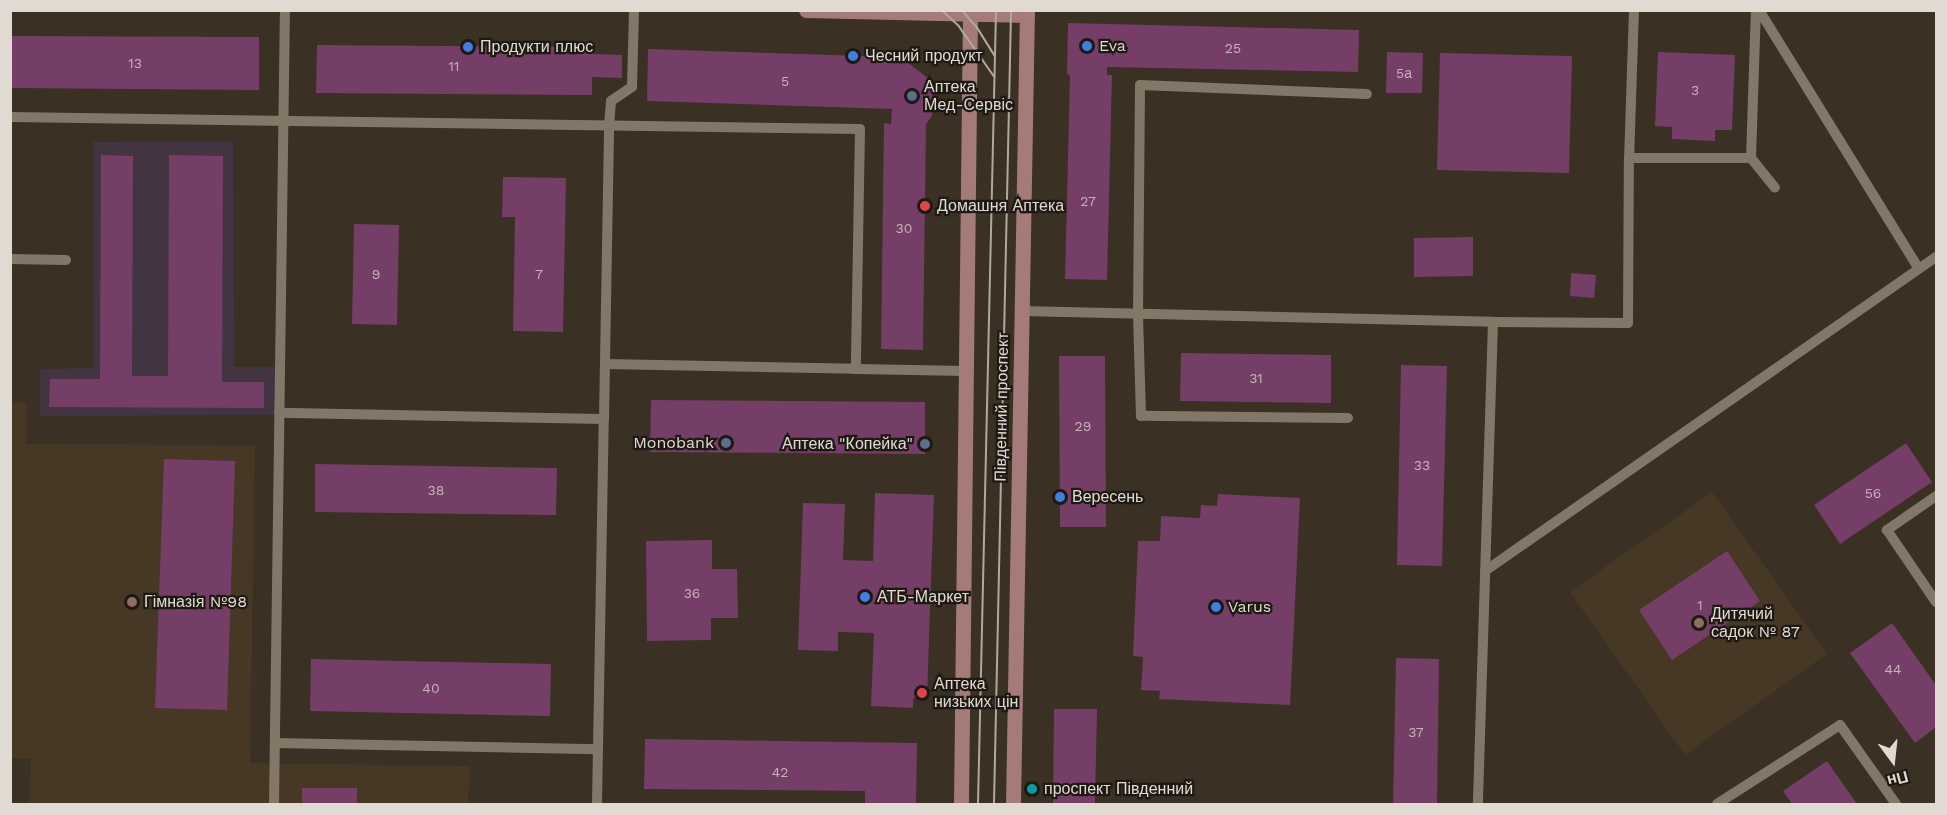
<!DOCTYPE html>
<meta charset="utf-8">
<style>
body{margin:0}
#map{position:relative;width:1947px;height:815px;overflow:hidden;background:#3a3023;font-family:"Work Sans",sans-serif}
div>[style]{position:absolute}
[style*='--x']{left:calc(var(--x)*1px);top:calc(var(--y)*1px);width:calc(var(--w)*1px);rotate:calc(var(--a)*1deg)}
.built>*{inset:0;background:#473826}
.industrial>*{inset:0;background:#433441}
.building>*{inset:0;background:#743e66}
.service>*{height:10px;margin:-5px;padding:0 5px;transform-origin:5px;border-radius:5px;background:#837768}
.secondary>*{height:15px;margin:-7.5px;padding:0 7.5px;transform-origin:7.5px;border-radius:7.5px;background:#a57b7a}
.tram>*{height:1.5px;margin:-0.75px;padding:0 0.75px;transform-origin:0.75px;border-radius:0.75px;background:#b1a9a0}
.dots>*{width:16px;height:16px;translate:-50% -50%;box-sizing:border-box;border:3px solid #1e1913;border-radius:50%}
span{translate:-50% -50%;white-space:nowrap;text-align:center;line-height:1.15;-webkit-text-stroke:4.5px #1e1913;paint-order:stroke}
.number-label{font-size:14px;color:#c6b3b7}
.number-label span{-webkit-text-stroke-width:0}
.poi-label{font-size:16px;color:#e1dad2}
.left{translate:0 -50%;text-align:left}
.right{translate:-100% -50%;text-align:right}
.street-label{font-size:16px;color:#e1dad2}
.frame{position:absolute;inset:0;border:12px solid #e1dad2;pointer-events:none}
.north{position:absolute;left:1863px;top:731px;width:60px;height:60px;-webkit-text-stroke:4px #1e1913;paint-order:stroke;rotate:165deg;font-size:16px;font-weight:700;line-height:24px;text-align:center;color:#e1dad2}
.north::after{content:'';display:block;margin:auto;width:21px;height:27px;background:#e1dad2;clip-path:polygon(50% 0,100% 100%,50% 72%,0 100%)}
</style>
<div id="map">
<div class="built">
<i style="clip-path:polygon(10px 402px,27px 403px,26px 444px,255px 445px,250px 763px,470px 766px,468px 804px,29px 804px,31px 759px,11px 758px)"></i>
<i style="clip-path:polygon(1712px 492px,1827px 654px,1685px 755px,1570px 592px)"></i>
</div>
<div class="industrial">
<i style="clip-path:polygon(233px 141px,234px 367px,275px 367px,275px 415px,40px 416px,40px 369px,93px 368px,93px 142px)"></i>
</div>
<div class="building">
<i style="clip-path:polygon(1068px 23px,1359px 30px,1358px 72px,1107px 67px,1107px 75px,1112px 75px,1107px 280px,1065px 279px,1070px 75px,1067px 74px)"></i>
<i style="clip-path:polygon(10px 36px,259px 37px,259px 90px,10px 88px)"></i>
<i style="clip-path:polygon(317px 45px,593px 47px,593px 54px,622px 55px,622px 78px,592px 77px,592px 95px,316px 93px)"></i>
<i style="clip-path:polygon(648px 49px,893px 57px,893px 61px,907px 62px,933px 82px,932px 116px,926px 124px,923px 350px,881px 349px,884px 123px,891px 124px,892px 109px,647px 101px)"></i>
<i style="clip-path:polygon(1387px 52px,1423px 53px,1422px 93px,1386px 93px)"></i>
<i style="clip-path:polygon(1658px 52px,1735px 55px,1732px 130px,1715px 130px,1715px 141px,1672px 139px,1672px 127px,1655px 126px)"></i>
<i style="clip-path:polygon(1440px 53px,1572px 56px,1569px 173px,1437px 170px)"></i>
<i style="clip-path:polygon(101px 155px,133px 156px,132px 376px,168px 376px,169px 155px,223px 156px,222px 382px,264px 382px,264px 408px,49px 407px,50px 379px,100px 379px)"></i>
<i style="clip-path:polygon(503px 177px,566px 178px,563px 332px,513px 331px,515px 217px,502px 217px)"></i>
<i style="clip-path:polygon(354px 224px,399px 225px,397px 325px,352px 324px)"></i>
<i style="clip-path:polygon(1473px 237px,1473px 276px,1414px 277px,1414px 238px)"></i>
<i style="clip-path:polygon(1571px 273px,1596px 275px,1594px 298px,1570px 296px)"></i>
<i style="clip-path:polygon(1181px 353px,1331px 355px,1331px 403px,1180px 401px)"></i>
<i style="clip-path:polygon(1059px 356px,1105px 356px,1106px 527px,1060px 527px)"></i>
<i style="clip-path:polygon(1401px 365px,1447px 366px,1442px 566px,1397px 565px)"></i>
<i style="clip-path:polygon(651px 400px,925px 402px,925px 454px,650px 452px)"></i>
<i style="clip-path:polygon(1906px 443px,1932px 482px,1840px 544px,1814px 505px)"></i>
<i style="clip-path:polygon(164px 459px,235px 461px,227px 710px,155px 708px)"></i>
<i style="clip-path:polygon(315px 464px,557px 468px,556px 515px,315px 512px)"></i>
<i style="clip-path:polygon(875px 493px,934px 495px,927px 698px,913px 698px,913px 708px,871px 706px,874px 633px,838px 632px,838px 651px,798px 650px,803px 503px,845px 504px,843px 560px,873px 561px)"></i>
<i style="clip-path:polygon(1218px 494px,1300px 498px,1290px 705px,1159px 699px,1160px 691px,1141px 690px,1143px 657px,1133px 656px,1138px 541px,1160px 541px,1161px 516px,1200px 518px,1201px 505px,1217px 506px)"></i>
<i style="clip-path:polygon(712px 540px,712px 569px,737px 569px,738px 618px,711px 618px,711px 640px,647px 641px,646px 541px)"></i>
<i style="clip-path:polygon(1727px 551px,1760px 601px,1672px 660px,1639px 610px)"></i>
<i style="clip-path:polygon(1892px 623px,1936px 685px,1936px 727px,1915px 743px,1850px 653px)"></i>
<i style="clip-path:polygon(1396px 658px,1439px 659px,1437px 804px,1393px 804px)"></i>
<i style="clip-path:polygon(311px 659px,551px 664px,550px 716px,310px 711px)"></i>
<i style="clip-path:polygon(1054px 709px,1097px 709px,1095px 804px,1053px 804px)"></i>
<i style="clip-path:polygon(645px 739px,917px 743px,916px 804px,865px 804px,865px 791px,644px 789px)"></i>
<i style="clip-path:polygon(1827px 761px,1857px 804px,1792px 804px,1783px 791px)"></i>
<i style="clip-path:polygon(302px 788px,357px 788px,357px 804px,302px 804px)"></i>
</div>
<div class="service">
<i style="--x:1634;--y:10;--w:148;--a:91.9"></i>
<i style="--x:1629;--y:158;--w:122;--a:0"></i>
<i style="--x:1751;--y:158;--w:148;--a:-88.1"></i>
<i style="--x:1759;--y:10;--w:304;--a:58.3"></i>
<i style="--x:10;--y:117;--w:850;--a:0.81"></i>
<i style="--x:860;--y:129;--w:240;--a:91"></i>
<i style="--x:856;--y:369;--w:110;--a:1"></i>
<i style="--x:1751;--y:158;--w:38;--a:51"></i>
<i style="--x:10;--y:259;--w:56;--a:1"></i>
<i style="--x:1021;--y:311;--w:472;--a:1.3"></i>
<i style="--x:1493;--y:322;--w:482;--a:91.8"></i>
<i style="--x:1493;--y:322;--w:135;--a:0.4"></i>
<i style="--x:1628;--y:323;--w:165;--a:-89.7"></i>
<i style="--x:605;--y:364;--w:251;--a:1.1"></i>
<i style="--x:1348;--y:418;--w:207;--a:-179.4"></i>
<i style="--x:1141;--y:416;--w:101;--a:-91.7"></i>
<i style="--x:1138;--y:315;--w:230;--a:-89.5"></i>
<i style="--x:1140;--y:85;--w:227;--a:2.3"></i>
<i style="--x:604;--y:419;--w:294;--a:-89"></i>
<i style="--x:609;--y:125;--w:24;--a:-85"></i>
<i style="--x:611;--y:101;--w:25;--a:-34"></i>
<i style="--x:632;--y:87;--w:77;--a:-88.5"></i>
<i style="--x:1936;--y:496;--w:60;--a:145.2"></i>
<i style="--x:1887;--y:530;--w:87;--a:55.8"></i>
<i style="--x:1485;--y:571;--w:550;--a:-34.85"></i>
<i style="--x:275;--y:743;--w:323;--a:1.1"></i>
<i style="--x:598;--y:749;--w:330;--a:-89"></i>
<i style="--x:604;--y:419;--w:325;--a:-178.9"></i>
<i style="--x:274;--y:804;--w:794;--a:-89.21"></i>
<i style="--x:597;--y:804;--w:55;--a:-89"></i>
<i style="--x:1717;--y:804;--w:146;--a:-32.7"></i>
<i style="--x:1840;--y:725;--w:97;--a:54.7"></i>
</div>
<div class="secondary">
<i style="--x:806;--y:10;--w:221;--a:1.3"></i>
<i style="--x:961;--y:804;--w:794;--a:-89.35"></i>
<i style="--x:1013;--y:804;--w:794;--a:-88.99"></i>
</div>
<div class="tram">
<i style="--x:942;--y:10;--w:23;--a:43"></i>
<i style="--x:959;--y:26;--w:61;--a:55"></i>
<i style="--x:962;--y:10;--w:23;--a:49"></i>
<i style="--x:977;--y:27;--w:34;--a:58"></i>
<i style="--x:978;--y:804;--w:794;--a:-88.7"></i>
<i style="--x:994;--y:804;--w:794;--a:-88.77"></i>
</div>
<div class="dots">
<i style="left:1087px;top:46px;background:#3f7fe0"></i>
<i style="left:468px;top:47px;background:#3f7fe0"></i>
<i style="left:853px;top:56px;background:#3f7fe0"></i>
<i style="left:912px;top:96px;background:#5c6f8a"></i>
<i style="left:925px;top:206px;background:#e0444e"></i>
<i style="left:726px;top:443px;background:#5c6f8a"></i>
<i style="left:925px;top:444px;background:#5c6f8a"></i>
<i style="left:1060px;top:497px;background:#3f7fe0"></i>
<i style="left:865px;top:597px;background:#3f7fe0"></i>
<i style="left:132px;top:602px;background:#8d6e63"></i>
<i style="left:1216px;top:607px;background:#3f7fe0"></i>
<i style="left:1699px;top:623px;background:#8d6e63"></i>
<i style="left:922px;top:693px;background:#e0444e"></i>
<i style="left:1032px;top:789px;background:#0f9aa8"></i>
</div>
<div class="number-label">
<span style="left:1233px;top:48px">25</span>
<span style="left:135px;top:63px">13</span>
<span style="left:454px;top:66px">11</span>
<span style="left:1404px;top:73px">5а</span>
<span style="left:785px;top:81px">5</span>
<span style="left:1695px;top:90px">3</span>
<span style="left:1088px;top:201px">27</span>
<span style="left:904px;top:228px">30</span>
<span style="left:376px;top:274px">9</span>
<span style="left:539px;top:274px">7</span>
<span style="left:1256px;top:378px">31</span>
<span style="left:1083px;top:426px">29</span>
<span style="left:1422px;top:465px">33</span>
<span style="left:436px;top:490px">38</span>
<span style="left:1873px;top:493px">56</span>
<span style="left:692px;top:593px">36</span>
<span style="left:1700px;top:605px">1</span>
<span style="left:1893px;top:669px">44</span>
<span style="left:431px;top:688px">40</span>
<span style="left:1416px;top:732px">37</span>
<span style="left:780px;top:772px">42</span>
</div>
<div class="poi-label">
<span class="left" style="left:1099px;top:46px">Eva</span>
<span class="left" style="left:480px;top:47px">Продукти плюс</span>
<span class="left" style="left:865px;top:56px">Чесний продукт</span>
<span class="left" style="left:924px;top:96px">Аптека<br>Мед-Сервіс</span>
<span class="left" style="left:937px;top:206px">Домашня Аптека</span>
<span class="right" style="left:714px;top:443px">Monobank</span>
<span class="right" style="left:913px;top:444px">Аптека "Копейка"</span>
<span class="left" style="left:1072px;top:497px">Вересень</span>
<span class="left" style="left:877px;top:597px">АТБ-Маркет</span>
<span class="left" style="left:144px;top:602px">Гімназія №98</span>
<span class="left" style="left:1228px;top:607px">Varus</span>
<span class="left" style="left:1711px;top:623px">Дитячий<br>садок № 87</span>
<span class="left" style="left:934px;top:693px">Аптека<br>низьких цін</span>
<span class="left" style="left:1044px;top:789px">проспект Південний</span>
</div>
<div class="street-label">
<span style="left:1002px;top:407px;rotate:-89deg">Південний проспект</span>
</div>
<div class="frame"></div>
<div class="north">Пн</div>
</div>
